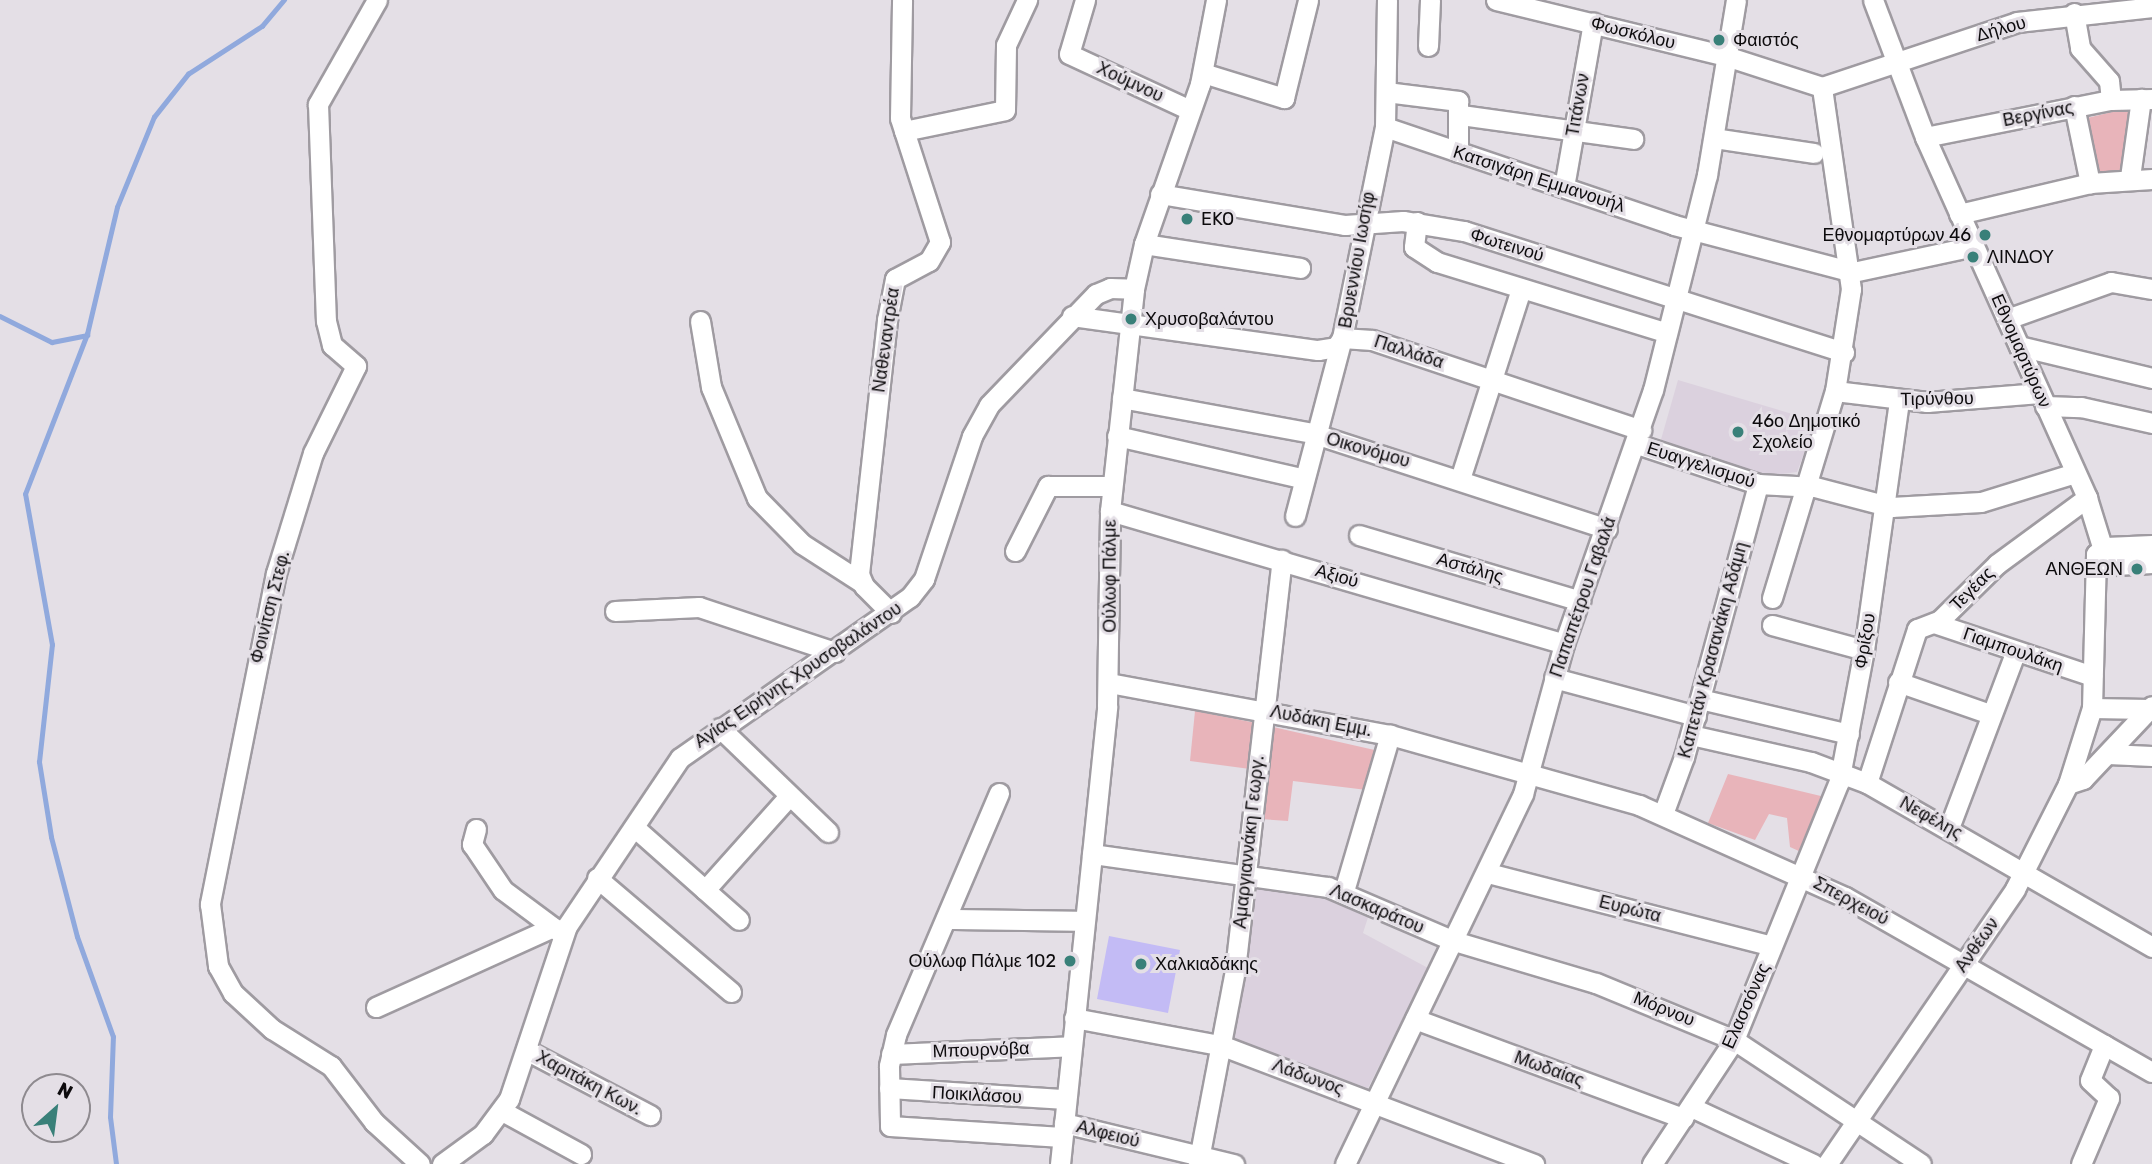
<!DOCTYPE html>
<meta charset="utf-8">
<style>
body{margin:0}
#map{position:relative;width:2152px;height:1164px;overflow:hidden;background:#e4dfe6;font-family:Rubik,sans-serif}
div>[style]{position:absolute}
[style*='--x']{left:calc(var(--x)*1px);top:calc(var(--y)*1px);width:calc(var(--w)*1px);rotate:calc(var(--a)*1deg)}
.built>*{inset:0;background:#dbd1de}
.green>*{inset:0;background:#e8b4ba}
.stream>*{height:4.5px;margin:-2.25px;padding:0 2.25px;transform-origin:2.25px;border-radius:2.25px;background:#90a9dd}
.building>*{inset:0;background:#c3bbf5}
.roads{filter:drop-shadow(2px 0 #9f9ba1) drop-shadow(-2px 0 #9f9ba1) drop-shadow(0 2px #9f9ba1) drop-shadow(0 -2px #9f9ba1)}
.minor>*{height:19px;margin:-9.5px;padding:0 9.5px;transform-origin:9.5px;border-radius:9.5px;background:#fff}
.dots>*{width:19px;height:19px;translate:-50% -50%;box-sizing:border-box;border:4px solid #e4dfe6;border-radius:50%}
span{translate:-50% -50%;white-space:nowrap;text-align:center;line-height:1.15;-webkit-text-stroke:6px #e4dfe6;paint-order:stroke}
.street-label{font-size:18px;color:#0d0b0d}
.poi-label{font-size:18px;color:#0d0b0d}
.left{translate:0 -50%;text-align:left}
.right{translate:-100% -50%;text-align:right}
.north{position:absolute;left:21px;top:1073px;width:70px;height:70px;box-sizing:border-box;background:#e4dfe6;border:2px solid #8e8a8f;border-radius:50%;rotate:28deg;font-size:19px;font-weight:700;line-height:28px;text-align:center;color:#0d0b0d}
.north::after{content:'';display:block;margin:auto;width:24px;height:32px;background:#398079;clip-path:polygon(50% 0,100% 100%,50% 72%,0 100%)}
</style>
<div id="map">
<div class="built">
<i style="clip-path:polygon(1678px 380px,1816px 421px,1797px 472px,1765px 476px,1660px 443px)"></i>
<i style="clip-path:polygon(1255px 884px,1342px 897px,1371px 908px,1363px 933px,1428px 968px,1368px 1088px,1233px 1041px)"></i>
</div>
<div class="green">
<i style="clip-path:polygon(2133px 107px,2124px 172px,2096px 180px,2083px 119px)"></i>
<i style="clip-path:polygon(1195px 711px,1256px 723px,1250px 769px,1190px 761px)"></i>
<i style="clip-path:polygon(1273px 727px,1379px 751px,1367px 790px,1293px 781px,1288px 821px,1260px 819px)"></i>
<i style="clip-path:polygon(1728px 774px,1825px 797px,1801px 852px,1790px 847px,1787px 818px,1769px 814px,1755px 840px,1708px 823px)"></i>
</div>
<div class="stream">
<i style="--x:0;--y:316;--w:58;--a:26.6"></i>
<i style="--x:52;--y:342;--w:36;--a:-11"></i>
<i style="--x:116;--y:1164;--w:47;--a:-97.3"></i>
<i style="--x:110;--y:1117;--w:80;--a:-87.9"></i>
<i style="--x:113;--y:1037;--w:106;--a:-109.8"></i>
<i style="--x:77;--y:937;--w:103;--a:-104.6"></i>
<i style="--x:51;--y:837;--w:76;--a:-99.1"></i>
<i style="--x:39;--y:762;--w:118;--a:-83.7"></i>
<i style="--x:52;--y:645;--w:153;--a:-100.1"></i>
<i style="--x:25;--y:494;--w:172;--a:-68.8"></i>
<i style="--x:87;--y:334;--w:130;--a:-76.7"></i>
<i style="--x:117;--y:207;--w:97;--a:-67.7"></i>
<i style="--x:154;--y:117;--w:55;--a:-51.7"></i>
<i style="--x:188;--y:74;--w:88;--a:-33"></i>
<i style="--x:262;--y:26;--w:34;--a:-50"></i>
</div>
<div class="building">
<i style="clip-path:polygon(1109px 936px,1180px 950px,1168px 1013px,1097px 999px)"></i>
</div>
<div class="roads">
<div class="minor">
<i style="--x:377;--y:0;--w:120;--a:119.6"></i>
<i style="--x:318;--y:104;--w:217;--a:87.9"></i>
<i style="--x:326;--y:321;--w:25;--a:76"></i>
<i style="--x:332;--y:345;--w:32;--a:41"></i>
<i style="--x:356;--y:366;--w:97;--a:116.3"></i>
<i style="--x:313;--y:453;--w:126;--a:107.1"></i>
<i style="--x:276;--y:573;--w:338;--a:101.3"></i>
<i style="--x:210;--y:904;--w:63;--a:82.6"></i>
<i style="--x:218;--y:966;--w:31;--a:61"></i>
<i style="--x:233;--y:993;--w:53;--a:42.7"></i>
<i style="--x:272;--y:1029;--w:70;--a:32.1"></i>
<i style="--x:331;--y:1066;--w:71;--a:52.5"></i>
<i style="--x:374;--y:1122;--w:62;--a:42.4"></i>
<i style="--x:1085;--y:0;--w:56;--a:106.5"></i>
<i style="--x:1069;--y:54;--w:133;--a:24.8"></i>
<i style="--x:1496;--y:0;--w:240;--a:13.7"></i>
<i style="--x:1729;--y:57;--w:98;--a:17.9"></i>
<i style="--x:1822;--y:87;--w:206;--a:-18.4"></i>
<i style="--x:2017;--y:22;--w:136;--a:-6.3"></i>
<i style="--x:1873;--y:0;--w:147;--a:69.2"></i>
<i style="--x:1925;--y:137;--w:396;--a:65.8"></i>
<i style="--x:2087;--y:498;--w:71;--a:72.8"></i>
<i style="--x:2074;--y:13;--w:36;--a:80"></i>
<i style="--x:2080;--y:48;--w:44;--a:48.7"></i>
<i style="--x:2109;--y:81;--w:19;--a:84"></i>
<i style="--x:1428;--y:46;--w:46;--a:-87.5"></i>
<i style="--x:1203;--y:73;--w:85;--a:17.2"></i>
<i style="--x:1284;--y:98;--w:101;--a:-76.2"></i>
<i style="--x:1386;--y:92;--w:73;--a:7.1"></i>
<i style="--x:1458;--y:101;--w:51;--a:90"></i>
<i style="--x:2074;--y:106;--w:79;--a:78.3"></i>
<i style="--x:1461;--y:115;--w:174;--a:7.9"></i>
<i style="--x:1385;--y:127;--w:305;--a:18.7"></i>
<i style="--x:1674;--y:225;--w:185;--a:14.7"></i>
<i style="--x:1853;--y:272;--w:124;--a:-12.1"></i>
<i style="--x:904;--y:131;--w:103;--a:-11.7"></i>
<i style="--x:1005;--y:110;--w:65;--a:-89.1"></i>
<i style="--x:1006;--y:45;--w:50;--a:-65"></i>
<i style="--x:1925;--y:137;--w:190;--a:-11.3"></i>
<i style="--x:2111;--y:100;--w:41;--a:-1.4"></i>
<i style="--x:1714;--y:138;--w:101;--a:8.5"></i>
<i style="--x:2130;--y:177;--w:79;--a:-82"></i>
<i style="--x:1564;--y:187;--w:167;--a:-80"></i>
<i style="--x:1160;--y:194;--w:188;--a:9.5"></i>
<i style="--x:1345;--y:225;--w:58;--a:-3.9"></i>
<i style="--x:1403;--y:221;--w:62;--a:9.3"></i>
<i style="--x:1464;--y:231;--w:399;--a:17.7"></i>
<i style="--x:1959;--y:214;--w:135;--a:-13.3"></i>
<i style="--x:2090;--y:183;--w:62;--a:-3.7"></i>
<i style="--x:1417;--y:222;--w:25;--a:97"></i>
<i style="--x:1414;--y:247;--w:27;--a:33"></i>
<i style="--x:1437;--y:262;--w:239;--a:17.1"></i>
<i style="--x:1144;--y:244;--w:158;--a:8.7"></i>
<i style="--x:1072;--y:316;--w:248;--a:7.9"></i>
<i style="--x:1318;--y:350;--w:18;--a:-9"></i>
<i style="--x:1336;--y:347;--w:11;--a:-56"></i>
<i style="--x:1342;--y:338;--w:30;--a:4"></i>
<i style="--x:1372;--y:340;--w:284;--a:18.5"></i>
<i style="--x:2007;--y:319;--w:110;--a:-19.6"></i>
<i style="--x:2111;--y:282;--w:42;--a:9.7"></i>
<i style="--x:700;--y:321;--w:67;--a:80.5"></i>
<i style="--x:711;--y:387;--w:120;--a:67.5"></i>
<i style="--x:757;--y:498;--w:64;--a:45.6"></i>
<i style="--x:802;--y:544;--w:70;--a:32.8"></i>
<i style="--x:2019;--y:346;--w:137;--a:13.5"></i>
<i style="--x:1835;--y:391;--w:93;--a:6.8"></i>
<i style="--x:1927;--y:402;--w:113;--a:-4.6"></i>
<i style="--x:1122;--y:398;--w:193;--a:10.4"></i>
<i style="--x:1312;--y:433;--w:310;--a:18"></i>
<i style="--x:2045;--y:406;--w:36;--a:2"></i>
<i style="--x:2081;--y:407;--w:73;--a:12.7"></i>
<i style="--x:1117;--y:436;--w:192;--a:12.9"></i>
<i style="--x:1637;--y:444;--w:127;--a:18.3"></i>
<i style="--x:1758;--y:484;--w:57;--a:3"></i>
<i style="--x:1815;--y:487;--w:79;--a:14.7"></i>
<i style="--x:1891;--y:507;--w:90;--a:-3.2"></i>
<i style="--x:1981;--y:502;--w:98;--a:-17.1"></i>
<i style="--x:1460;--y:479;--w:200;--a:-72.2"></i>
<i style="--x:1110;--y:511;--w:473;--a:16.3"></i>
<i style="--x:1295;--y:516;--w:184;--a:-75.2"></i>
<i style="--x:1342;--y:338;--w:215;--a:-78.5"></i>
<i style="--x:1385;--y:127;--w:127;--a:-89.1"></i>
<i style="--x:1359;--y:535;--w:231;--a:16.6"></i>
<i style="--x:1015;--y:551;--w:73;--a:-63.1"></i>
<i style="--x:1048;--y:486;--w:64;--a:0"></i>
<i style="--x:2097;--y:566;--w:55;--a:-3.1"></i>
<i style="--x:1772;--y:598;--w:216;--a:-73.1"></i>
<i style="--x:1835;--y:391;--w:103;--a:-81.1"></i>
<i style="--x:1851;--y:289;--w:204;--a:-98.2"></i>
<i style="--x:615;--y:611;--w:84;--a:-2.7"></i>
<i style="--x:699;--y:607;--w:143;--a:18.3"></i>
<i style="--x:891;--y:613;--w:38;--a:-135"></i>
<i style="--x:864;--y:586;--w:13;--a:-113"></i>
<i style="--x:859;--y:574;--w:256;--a:-83.7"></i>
<i style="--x:887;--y:320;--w:42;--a:-79"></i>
<i style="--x:895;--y:279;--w:38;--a:-28"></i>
<i style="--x:929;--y:261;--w:22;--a:-60"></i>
<i style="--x:940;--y:242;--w:130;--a:-107.9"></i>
<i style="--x:900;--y:118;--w:118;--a:-89"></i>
<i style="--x:1934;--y:623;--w:167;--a:18.5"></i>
<i style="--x:1772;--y:625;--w:95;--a:15.2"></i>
<i style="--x:1554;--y:678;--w:147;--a:15"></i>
<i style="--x:1898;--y:682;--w:97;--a:19.2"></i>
<i style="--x:1109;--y:683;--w:286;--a:10.5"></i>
<i style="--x:1390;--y:735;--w:259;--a:15.7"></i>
<i style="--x:1639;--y:805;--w:226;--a:24.1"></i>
<i style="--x:1845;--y:897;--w:353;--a:29.7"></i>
<i style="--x:1700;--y:699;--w:153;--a:13.2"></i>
<i style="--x:2092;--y:708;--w:57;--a:1"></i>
<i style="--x:720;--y:728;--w:150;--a:43.9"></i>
<i style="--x:1691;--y:735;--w:123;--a:12.7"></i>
<i style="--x:1811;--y:762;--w:60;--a:20.6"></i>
<i style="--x:1867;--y:783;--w:329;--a:29.9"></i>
<i style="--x:2108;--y:754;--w:44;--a:2.6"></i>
<i style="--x:1867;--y:783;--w:162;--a:-72"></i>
<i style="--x:1917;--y:629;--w:25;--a:-21"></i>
<i style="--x:1940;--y:620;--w:80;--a:-44.5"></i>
<i style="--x:1997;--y:564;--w:112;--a:-36.3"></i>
<i style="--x:2068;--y:784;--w:16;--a:-18"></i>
<i style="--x:2083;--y:779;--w:100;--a:-46.6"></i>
<i style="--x:999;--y:793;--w:263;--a:113.1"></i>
<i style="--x:896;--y:1035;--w:32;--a:103"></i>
<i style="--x:889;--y:1066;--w:60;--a:89"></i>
<i style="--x:890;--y:1126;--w:172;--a:3.7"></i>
<i style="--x:1663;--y:814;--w:61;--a:-69.8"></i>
<i style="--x:1684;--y:757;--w:283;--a:-74.8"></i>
<i style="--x:634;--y:827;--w:140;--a:41.5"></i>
<i style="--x:1949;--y:828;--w:189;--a:-69.3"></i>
<i style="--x:476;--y:829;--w:16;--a:105"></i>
<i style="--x:472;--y:844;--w:55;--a:56"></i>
<i style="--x:503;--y:890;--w:74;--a:36.7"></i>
<i style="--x:1092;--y:854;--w:238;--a:8"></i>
<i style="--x:1328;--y:887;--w:137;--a:23.2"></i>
<i style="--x:1454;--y:941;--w:148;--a:16.5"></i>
<i style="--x:1596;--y:983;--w:149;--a:22.4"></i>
<i style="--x:1734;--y:1040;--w:224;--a:33.5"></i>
<i style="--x:1488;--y:873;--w:293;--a:14.4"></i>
<i style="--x:597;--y:878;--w:176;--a:40.4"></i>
<i style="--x:705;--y:890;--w:126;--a:-48.2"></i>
<i style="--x:1344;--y:891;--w:163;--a:-73.6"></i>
<i style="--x:946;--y:919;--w:138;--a:0.8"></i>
<i style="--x:376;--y:1007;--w:194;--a:-24.3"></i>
<i style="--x:1074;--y:1018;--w:152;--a:10.6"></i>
<i style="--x:1223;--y:1046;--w:333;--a:20.8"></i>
<i style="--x:1415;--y:1019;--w:286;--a:20.3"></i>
<i style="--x:528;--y:1051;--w:138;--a:27.7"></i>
<i style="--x:891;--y:1054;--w:180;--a:-2.5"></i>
<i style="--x:889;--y:1088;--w:177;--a:3.6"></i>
<i style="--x:1691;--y:1107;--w:135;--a:25"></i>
<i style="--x:502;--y:1111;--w:90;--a:28.6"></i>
<i style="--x:1064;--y:1123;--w:175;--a:13.6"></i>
<i style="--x:442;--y:1164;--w:51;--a:-36.2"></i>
<i style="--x:483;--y:1134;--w:44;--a:-53.4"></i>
<i style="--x:509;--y:1099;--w:182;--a:-71.5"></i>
<i style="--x:567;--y:926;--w:202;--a:-56.1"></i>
<i style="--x:680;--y:758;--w:281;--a:-35"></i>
<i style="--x:910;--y:597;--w:23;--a:-52"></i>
<i style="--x:924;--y:579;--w:151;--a:-71.4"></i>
<i style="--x:972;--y:436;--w:35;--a:-61"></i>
<i style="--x:989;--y:405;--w:154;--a:-46.1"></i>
<i style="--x:1096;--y:294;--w:15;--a:-23"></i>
<i style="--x:1110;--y:288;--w:24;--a:2"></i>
<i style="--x:1060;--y:1164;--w:460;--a:-84.1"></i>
<i style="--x:1107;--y:706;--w:195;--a:-89.1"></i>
<i style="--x:1110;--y:511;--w:223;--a:-83.8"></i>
<i style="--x:1134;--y:289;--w:46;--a:-77.5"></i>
<i style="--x:1144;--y:244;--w:170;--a:-70.7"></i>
<i style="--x:1200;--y:84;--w:86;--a:-79.2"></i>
<i style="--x:1198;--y:1164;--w:197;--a:-79.2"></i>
<i style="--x:1235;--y:970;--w:413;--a:-83.5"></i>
<i style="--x:1345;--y:1164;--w:411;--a:-64.3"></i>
<i style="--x:1523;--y:794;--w:156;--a:-74.7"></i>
<i style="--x:1564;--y:644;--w:269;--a:-70.7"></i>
<i style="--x:1653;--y:390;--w:222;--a:-75.9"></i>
<i style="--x:1707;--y:175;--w:177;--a:-80.6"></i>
<i style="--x:1652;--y:1164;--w:149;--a:-56.5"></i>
<i style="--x:1734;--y:1040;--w:279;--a:-67.9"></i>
<i style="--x:1839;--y:782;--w:134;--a:-79.3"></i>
<i style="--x:1864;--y:650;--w:251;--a:-82"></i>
<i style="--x:1827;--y:1164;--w:333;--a:-55.6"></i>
<i style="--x:2015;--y:889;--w:118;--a:-63.2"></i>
<i style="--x:2068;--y:784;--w:80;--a:-72.5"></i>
<i style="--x:2092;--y:708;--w:154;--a:-88.5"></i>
<i style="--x:2096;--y:554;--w:12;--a:-35"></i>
<i style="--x:2106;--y:547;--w:46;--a:-2.5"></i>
<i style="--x:2081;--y:1164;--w:72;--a:-67"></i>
<i style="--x:2109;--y:1098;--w:26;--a:-137"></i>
<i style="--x:2090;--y:1080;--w:38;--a:-68"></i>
</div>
</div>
<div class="dots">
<i style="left:1719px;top:40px;background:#398079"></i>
<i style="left:1187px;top:219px;background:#398079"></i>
<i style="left:1985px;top:235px;background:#398079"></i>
<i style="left:1973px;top:257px;background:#398079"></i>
<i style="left:1131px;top:319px;background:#398079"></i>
<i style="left:1738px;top:432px;background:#398079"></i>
<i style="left:2137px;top:569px;background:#398079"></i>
<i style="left:1070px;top:961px;background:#398079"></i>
<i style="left:1141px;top:964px;background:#398079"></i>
</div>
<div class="street-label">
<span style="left:2001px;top:29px;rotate:-16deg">Δήλου</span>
<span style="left:1633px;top:33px;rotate:14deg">Φωσκόλου</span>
<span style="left:1130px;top:82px;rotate:25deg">Χούμνου</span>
<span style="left:1578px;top:105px;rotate:-80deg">Τιτάνων</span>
<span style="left:2038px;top:114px;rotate:-11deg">Βεργίνας</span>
<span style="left:1539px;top:179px;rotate:18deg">Κατσιγάρη Εμμανουήλ</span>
<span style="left:1507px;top:245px;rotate:17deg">Φωτεινού</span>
<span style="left:1357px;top:260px;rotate:-80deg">Βρυεννίου Ιωσήφ</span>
<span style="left:886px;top:340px;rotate:-82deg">Ναθεναντρέα</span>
<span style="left:2021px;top:351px;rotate:66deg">Εθνομαρτύρων</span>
<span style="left:1409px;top:352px;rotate:18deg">Παλλάδα</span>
<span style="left:1937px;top:399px;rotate:-1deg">Τιρύνθου</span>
<span style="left:1368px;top:450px;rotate:16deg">Οικονόμου</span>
<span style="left:1701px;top:465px;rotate:18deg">Ευαγγελισμού</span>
<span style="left:1470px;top:568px;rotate:16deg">Αστάλης</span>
<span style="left:1110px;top:576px;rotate:-90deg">Ούλωφ Πάλμε</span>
<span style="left:1337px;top:576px;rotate:16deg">Αξιού</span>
<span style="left:1972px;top:589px;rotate:-45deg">Τεγέας</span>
<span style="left:1583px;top:597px;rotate:-71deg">Παπαπέτρου Γαβαλά</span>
<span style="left:270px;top:607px;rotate:-76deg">Φοινίτση Στεφ.</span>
<span style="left:1865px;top:641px;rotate:-81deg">Φρίξου</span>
<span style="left:1713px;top:650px;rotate:-75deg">Καπετάν Κρασανάκη Αδάμη</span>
<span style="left:2013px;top:650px;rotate:19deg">Γιαμπουλάκη</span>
<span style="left:798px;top:675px;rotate:-34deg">Αγίας Ειρήνης Χρυσοβαλάντου</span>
<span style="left:1321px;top:721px;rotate:11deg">Λυδάκη Εμμ.</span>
<span style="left:1931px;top:818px;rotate:29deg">Νεφέλης</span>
<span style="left:1249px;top:842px;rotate:-84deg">Αμαργιαννάκη Γεωργ.</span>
<span style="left:1851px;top:901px;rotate:28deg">Σπερχειού</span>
<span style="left:1377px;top:909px;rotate:23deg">Λασκαράτου</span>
<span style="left:1630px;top:909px;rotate:14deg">Ευρώτα</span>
<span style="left:1977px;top:945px;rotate:-55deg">Ανθέων</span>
<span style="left:1746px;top:1006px;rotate:-66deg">Ελασσόνας</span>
<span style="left:1664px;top:1009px;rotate:22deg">Μόρνου</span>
<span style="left:981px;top:1050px;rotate:-2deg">Μπουρνόβα</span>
<span style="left:1549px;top:1069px;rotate:20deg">Μωδαίας</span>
<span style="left:1308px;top:1077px;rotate:20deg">Λάδωνος</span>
<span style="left:589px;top:1083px;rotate:28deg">Χαριτάκη Κων.</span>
<span style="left:977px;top:1095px;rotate:3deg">Ποικιλάσου</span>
<span style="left:1108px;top:1134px;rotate:14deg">Αλφειού</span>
</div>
<div class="poi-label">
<span class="left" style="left:1733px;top:40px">Φαιστός</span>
<span class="left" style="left:1201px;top:219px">EKO</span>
<span class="right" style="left:1971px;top:235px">Εθνομαρτύρων 46</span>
<span class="left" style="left:1987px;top:257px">ΛΙΝΔΟΥ</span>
<span class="left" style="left:1145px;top:319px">Χρυσοβαλάντου</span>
<span class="left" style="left:1752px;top:432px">46ο Δημοτικό<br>Σχολείο</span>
<span class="right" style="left:2123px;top:569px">ΑΝΘΕΩΝ</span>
<span class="right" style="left:1056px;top:961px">Ούλωφ Πάλμε 102</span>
<span class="left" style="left:1155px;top:964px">Χαλκιαδάκης</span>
</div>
<div class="north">N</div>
</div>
